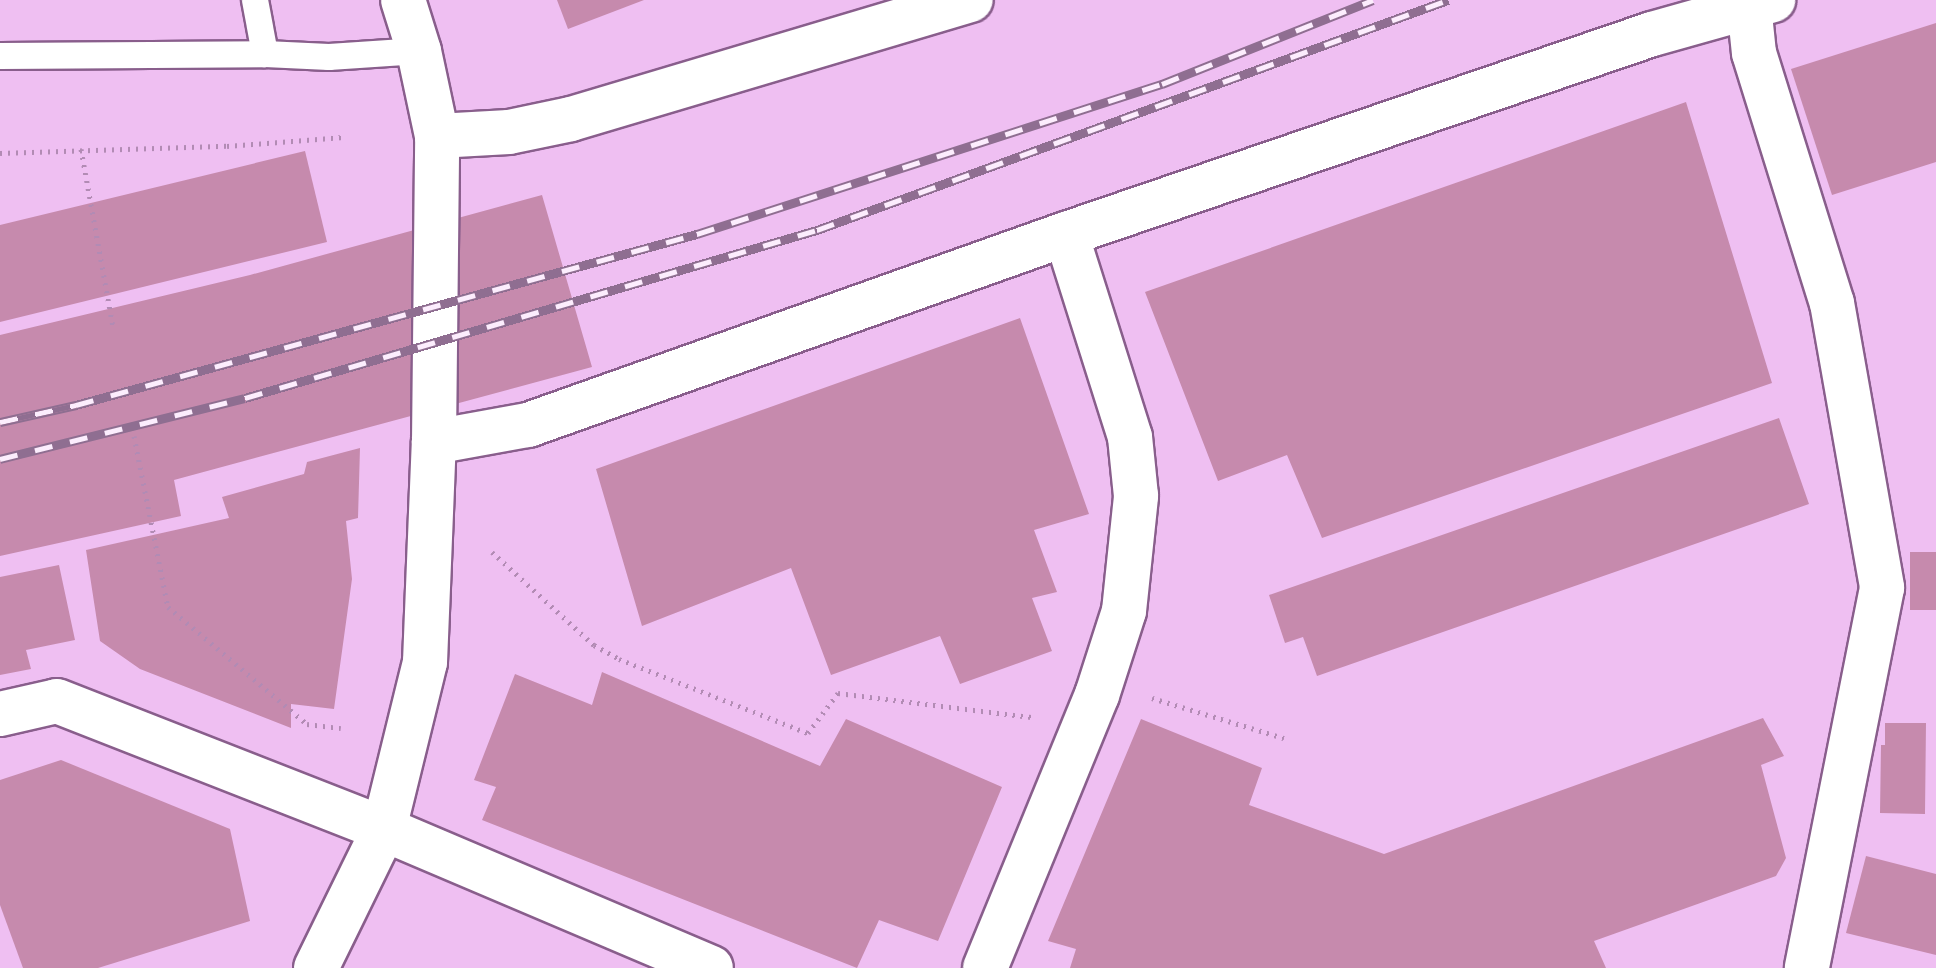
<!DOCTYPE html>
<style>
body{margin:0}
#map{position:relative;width:1936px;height:968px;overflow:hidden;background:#efbff2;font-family:"Archivo Narrow",sans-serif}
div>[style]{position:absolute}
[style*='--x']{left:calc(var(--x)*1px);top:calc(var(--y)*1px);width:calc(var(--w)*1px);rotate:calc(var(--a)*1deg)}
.building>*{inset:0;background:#c68aad}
.path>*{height:5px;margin-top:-2.5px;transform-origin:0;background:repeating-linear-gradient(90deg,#b28bb4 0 2px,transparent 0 8px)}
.roads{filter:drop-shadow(2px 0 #895e8c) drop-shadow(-2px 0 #895e8c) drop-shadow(0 2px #895e8c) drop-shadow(0 -2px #895e8c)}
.service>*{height:26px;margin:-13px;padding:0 13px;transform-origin:13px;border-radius:13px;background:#fff}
.minor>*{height:44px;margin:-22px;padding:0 22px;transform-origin:22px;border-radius:22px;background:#fff}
.tertiary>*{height:44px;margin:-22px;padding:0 22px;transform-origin:22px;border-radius:22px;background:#fff}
.rail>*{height:9px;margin-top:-4.5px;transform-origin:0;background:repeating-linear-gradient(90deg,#fcedfd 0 18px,#8f6e91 0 36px);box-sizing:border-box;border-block:2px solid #8f6e91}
span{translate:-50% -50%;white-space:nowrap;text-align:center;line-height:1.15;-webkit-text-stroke:6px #fcedfd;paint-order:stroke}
</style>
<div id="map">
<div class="building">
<i style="clip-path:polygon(557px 0,644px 0,568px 29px)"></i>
<i style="clip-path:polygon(1936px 23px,1936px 162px,1832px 195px,1791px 69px)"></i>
<i style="clip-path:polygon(1686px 102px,1772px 383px,1322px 538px,1287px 455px,1218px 481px,1145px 292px)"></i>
<i style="clip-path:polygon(305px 151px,327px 242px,0 322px,0 225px)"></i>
<i style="clip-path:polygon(542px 195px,592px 367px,174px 480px,181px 516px,0 556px,0 335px,250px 275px)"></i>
<i style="clip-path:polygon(1020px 318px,1089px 514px,1034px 530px,1057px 592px,1032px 598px,1052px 651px,960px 684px,940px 636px,831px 675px,791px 568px,642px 626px,596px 469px)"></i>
<i style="clip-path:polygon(1779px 418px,1809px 504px,1317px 676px,1303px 637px,1285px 643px,1269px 595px)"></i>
<i style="clip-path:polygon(360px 448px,358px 518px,346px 521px,352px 579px,334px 709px,291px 704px,291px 728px,140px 669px,100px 641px,86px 550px,229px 518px,222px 497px,304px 474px,307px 462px)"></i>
<i style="clip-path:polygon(1910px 552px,1936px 552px,1936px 610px,1910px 610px)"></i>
<i style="clip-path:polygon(59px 565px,75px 640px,26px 650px,31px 669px,0 675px,0 577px)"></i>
<i style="clip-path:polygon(602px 672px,820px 766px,846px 719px,1002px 787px,938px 941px,879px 920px,857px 968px,482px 820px,496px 787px,474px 780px,515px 674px,592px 705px)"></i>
<i style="clip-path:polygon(1763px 718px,1784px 756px,1761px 765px,1786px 858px,1776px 876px,1594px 941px,1606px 968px,1070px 968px,1076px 949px,1048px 941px,1141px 719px,1262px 768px,1249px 805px,1384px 854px)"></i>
<i style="clip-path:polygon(1885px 723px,1926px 723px,1925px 814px,1880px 813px,1881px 745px,1885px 745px)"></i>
<i style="clip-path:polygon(61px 760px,230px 829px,250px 921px,98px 968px,23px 968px,0 905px,0 780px)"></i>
<i style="clip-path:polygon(1866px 856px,1936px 874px,1936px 955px,1846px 933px)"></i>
</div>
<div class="path">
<i style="--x:81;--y:149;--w:180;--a:79.8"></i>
<i style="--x:0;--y:153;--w:227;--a:-1.8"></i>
<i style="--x:227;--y:146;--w:117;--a:-4.4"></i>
<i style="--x:134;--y:436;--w:174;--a:78.8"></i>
<i style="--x:168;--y:607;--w:182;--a:40.1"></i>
<i style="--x:307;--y:724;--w:34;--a:7"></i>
<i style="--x:492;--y:552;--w:138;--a:42.4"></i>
<i style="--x:594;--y:645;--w:29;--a:29"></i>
<i style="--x:619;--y:659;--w:203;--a:21.4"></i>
<i style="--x:808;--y:733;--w:50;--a:-53.1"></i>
<i style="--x:838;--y:693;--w:195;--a:7.1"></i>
<i style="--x:1152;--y:698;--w:138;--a:16.9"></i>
</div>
<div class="roads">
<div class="service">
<i style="--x:255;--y:0;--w:55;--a:79.5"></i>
<i style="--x:0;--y:56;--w:265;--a:-0.4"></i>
<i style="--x:265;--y:54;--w:64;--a:2.7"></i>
<i style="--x:329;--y:57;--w:90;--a:-3.8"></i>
</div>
<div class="minor">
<i style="--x:1749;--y:5;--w:48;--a:84.1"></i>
<i style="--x:1754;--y:53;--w:262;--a:72.7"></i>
<i style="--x:1832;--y:303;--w:289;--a:80"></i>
<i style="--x:1882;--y:588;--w:387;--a:101.2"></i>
<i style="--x:437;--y:136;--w:72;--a:-3.2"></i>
<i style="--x:509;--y:132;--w:63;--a:-11.8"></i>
<i style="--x:571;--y:119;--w:417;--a:-16.6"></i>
<i style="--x:434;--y:442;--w:96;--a:-10.3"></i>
<i style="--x:528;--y:425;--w:571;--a:-19.55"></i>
<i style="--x:1066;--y:234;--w:619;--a:-18.84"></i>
<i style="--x:1652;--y:34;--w:126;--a:-15.7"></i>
<i style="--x:985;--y:968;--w:295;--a:-67.7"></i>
<i style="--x:1097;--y:695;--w:88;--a:-72.2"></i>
<i style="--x:1124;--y:611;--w:116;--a:-84"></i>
<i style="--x:1136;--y:496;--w:59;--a:-95.8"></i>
<i style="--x:1130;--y:437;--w:213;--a:-107.5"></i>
</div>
<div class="tertiary">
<i style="--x:0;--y:714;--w:58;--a:-12.8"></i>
<i style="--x:57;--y:701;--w:351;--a:21.4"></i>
<i style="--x:384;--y:829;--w:355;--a:23"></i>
<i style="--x:316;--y:968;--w:155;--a:-63.9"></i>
<i style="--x:384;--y:829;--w:172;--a:-76.2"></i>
<i style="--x:425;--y:662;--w:220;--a:-87.7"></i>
<i style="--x:434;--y:442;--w:306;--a:-89.4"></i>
<i style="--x:437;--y:136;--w:87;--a:-102"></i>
<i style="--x:419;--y:51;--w:53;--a:-107.4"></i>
</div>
</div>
<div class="rail">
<i style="--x:0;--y:422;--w:78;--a:-12.6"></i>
<i style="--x:76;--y:405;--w:644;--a:-15.4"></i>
<i style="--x:697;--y:234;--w:489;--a:-17.9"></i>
<i style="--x:1162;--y:84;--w:227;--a:-21.7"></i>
<i style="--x:0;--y:459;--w:252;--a:-14"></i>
<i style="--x:245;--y:398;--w:596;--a:-16.37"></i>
<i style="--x:817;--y:230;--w:672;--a:-20.03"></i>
</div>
</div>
